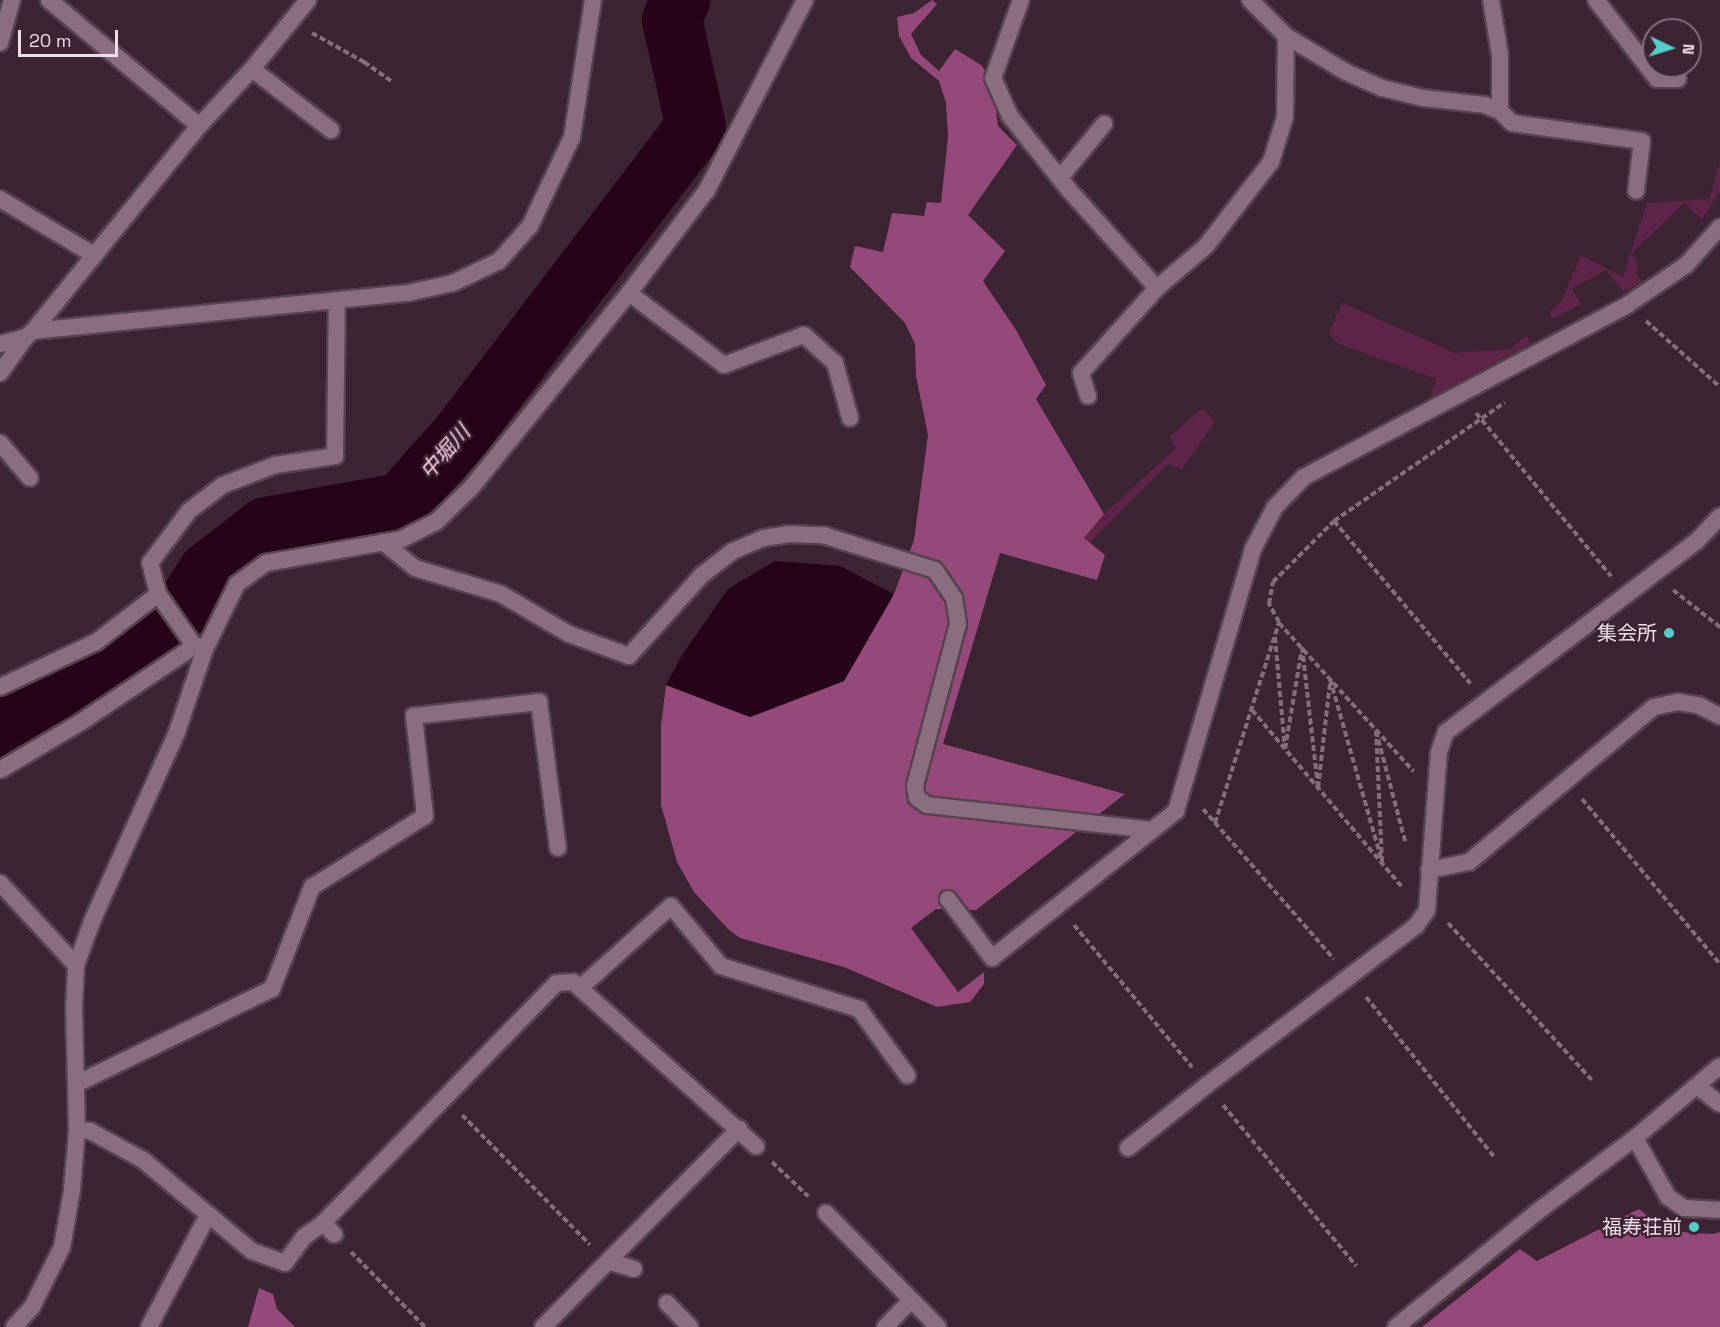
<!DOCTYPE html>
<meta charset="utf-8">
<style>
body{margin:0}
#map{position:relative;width:1720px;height:1327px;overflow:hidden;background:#3c2433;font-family:"Space Grotesk","Noto Sans JP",sans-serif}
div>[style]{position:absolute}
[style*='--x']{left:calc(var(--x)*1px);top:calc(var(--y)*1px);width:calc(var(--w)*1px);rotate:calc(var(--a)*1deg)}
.green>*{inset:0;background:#5e244a}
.forest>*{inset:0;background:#95487a}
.water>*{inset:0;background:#26021a}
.river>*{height:60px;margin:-30px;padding:0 30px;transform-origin:30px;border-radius:30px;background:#26021a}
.path>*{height:4px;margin-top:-2px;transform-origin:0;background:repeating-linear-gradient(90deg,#836f7b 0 6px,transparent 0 9px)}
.roads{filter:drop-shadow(2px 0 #57434f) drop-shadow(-2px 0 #57434f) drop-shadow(0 2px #57434f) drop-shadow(0 -2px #57434f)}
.service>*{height:16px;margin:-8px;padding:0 8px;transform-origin:8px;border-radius:8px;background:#8a6d7e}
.pedestrian>*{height:16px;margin:-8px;padding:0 8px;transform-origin:8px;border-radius:8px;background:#8a6d7e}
.minor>*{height:16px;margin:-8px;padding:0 8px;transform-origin:8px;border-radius:8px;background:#8a6d7e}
.tertiary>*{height:16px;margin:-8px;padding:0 8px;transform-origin:8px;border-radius:8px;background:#8a6d7e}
.dots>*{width:16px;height:16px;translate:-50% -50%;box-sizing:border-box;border:3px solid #3c2433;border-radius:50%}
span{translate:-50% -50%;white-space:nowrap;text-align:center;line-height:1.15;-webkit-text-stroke:4.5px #3c2433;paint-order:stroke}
.poi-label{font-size:20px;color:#eedee7}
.right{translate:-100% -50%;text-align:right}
.water-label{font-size:21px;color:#f6cae4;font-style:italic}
.north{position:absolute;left:1642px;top:18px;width:60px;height:60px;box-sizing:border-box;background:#3c2433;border:2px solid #836e7b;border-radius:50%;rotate:94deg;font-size:16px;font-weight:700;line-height:24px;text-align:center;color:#eedee7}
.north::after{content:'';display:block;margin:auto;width:21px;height:27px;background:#54cdc8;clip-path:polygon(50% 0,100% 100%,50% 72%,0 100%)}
.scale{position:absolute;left:18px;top:30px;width:100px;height:27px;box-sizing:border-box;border:3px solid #eedee7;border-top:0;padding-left:8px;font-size:18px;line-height:21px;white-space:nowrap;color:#eedee7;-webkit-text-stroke:4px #3c2433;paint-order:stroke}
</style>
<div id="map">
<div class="green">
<i style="clip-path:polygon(1720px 162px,1720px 191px,1702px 219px,1684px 203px,1631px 254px,1638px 264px,1636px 274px,1642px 282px,1623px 292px,1606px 270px,1572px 289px,1581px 304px,1553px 319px,1549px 312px,1561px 302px,1581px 255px,1623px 277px,1647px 203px,1709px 199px)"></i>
<i style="clip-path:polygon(1342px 303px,1455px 353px,1511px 349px,1526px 335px,1531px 343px,1431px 397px,1436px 379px,1337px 343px,1329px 333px)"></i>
<i style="clip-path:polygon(1203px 408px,1215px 422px,1182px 469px,1168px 464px,1089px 543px,1084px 538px,1104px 514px,1176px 448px,1170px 436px)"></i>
</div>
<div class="forest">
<i style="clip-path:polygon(932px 0,937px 4px,911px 34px,921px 55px,939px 71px,955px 49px,981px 65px,1002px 95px,996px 109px,998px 126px,1017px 145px,968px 215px,1005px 251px,983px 281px,1016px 330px,1046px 385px,1036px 399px,1104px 514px,1084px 538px,1105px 555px,1097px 580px,1000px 553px,943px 744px,1125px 794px,976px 910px,936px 909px,911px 928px,958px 992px,984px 972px,984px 984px,970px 1002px,937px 1007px,844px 967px,740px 938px,728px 929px,694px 892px,677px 862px,661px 805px,661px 726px,666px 685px,750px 717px,844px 681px,894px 594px,914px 540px,928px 435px,916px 376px,915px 344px,905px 323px,850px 267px,855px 246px,883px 252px,892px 213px,924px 216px,927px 202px,941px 203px,948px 137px,946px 103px,939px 81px,911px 58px,899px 36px,897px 17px,914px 13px)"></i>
<i style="clip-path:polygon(1639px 1209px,1668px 1231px,1713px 1234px,1720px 1232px,1720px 1327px,1422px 1327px,1520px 1249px,1537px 1261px)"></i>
<i style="clip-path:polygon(259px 1288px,273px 1294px,277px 1309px,295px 1327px,248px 1327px)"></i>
</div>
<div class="water">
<i style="clip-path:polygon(775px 561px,840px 566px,894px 594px,844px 681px,750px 717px,666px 685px,682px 655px,728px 589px)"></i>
</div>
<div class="river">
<i style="--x:0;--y:730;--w:34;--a:-28"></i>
<i style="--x:30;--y:714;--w:107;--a:-33.5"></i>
<i style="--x:119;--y:655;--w:83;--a:-36.2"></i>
<i style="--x:186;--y:606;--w:40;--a:-57.1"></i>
<i style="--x:208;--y:572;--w:73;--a:-37.8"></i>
<i style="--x:266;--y:527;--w:137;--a:-10.1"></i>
<i style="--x:401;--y:503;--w:92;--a:-48.5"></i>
<i style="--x:462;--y:434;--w:386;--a:-52.7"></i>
<i style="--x:696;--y:127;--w:110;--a:-102.6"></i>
<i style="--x:672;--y:20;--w:22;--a:-68"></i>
</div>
<div class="path">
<i style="--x:312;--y:33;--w:60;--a:29.1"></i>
<i style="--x:364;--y:62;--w:33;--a:35"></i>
<i style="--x:1646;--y:321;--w:99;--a:41.7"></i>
<i style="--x:1476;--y:413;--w:212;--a:50.4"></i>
<i style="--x:1334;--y:521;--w:212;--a:50"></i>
<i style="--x:1673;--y:590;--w:60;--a:38.2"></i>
<i style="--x:1279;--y:623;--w:200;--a:47.8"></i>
<i style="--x:1275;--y:637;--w:112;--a:84.9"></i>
<i style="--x:1285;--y:749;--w:96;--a:-80.4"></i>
<i style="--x:1302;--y:647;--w:142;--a:83.5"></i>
<i style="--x:1318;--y:788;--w:106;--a:-83.5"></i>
<i style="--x:1330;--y:679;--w:190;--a:74.1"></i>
<i style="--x:1382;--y:862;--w:131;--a:-92.6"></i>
<i style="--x:1376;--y:731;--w:114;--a:75.2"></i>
<i style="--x:1252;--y:710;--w:233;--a:49.7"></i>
<i style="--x:1582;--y:799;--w:215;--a:50.1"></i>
<i style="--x:1203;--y:809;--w:199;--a:48.9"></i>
<i style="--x:1215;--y:823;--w:211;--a:-72.3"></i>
<i style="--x:1279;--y:622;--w:21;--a:-119"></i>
<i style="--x:1269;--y:604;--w:22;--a:-80"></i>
<i style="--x:1273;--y:582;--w:86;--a:-45"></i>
<i style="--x:1334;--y:521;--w:208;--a:-34.8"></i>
<i style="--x:1448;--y:923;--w:213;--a:47.5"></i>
<i style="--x:1074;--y:925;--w:185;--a:50.3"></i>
<i style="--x:1366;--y:997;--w:206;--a:51.3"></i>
<i style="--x:1223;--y:1105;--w:209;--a:50.4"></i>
<i style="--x:462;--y:1115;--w:182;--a:45.4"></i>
<i style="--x:772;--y:1162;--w:50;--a:43.4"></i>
<i style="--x:351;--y:1252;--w:105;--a:45.4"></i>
</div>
<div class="roads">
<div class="service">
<i style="--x:1286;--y:36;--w:70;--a:31"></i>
<i style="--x:1346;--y:72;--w:39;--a:24"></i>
<i style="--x:1382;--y:88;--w:42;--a:13.7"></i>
<i style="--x:1423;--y:98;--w:62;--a:6.4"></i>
<i style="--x:1485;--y:105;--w:16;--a:22"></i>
<i style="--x:1500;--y:111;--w:17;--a:45"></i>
<i style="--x:1512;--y:123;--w:131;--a:7.9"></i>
<i style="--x:1642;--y:141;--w:50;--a:96.8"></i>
<i style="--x:629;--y:293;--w:119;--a:37.2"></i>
<i style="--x:724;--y:365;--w:85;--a:-20.6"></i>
<i style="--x:804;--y:335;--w:42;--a:42.1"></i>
<i style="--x:835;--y:363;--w:57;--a:74.7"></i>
<i style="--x:0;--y:373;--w:44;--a:-54.2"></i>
<i style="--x:0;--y:443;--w:46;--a:49.4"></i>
<i style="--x:383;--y:542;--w:41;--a:39.1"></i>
<i style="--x:415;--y:568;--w:90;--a:16.8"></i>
<i style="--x:501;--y:594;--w:79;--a:30.5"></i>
<i style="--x:569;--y:634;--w:64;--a:20.1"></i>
<i style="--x:629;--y:656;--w:109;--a:-48"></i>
<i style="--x:702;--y:575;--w:39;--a:-38"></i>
<i style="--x:733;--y:551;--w:34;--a:-23"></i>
<i style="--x:764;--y:538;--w:24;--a:-9"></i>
<i style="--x:788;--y:534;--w:35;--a:2"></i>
<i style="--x:823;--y:535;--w:117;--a:17.4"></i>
<i style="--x:935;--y:570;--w:34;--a:56"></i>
<i style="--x:954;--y:598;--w:26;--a:81"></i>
<i style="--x:958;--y:624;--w:168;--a:104.9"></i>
<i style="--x:915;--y:786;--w:12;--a:81"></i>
<i style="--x:917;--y:798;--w:12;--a:35"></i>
<i style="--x:927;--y:805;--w:226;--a:6.3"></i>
<i style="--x:0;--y:770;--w:94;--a:-30.7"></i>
<i style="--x:81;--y:722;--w:128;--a:-33.8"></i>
<i style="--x:0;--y:883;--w:112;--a:47.2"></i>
<i style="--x:948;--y:899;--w:74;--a:53.3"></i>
<i style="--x:992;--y:958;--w:236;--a:-38.6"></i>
<i style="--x:1176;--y:811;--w:273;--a:-73.6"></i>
<i style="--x:1253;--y:549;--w:47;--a:-62.4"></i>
<i style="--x:1275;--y:507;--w:42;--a:-46"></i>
<i style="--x:1304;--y:477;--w:366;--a:-28"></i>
<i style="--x:1627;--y:305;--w:71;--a:-34.1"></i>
<i style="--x:1686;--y:265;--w:51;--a:-48.2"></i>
<i style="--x:1635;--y:1138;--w:68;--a:60.8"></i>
<i style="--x:1668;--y:1197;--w:19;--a:35"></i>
<i style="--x:1684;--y:1208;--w:36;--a:3"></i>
<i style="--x:149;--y:1327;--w:127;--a:-62.2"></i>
</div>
<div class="pedestrian">
<i style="--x:1429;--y:870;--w:41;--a:-11.3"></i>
<i style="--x:1469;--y:862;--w:241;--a:-40"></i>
<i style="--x:1654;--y:707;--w:25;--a:-12"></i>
<i style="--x:1678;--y:702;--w:20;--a:9"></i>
<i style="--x:1698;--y:705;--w:25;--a:27"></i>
<i style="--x:1128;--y:1148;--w:101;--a:-38.6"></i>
<i style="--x:1207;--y:1085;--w:263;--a:-37.3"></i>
<i style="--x:1416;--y:926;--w:19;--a:-55"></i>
<i style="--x:1427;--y:910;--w:158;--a:-85.7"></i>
<i style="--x:1439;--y:752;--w:21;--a:-71"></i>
<i style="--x:1446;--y:732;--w:315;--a:-37.3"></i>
<i style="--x:1697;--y:541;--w:34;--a:-47"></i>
<i style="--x:323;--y:1223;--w:16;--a:45"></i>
</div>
<div class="minor">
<i style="--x:49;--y:0;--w:196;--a:40"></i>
<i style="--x:1021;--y:0;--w:83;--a:109.7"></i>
<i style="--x:993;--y:78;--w:42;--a:65.9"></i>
<i style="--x:1010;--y:116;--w:95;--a:51.4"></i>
<i style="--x:1069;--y:190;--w:132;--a:48.1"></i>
<i style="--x:1491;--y:0;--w:56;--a:80.7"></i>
<i style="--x:1500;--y:55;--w:56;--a:90"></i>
<i style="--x:1596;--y:0;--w:100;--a:52.3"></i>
<i style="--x:1657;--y:79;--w:21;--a:0"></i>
<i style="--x:0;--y:43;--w:45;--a:-74.4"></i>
<i style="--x:252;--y:69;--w:100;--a:37.7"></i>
<i style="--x:1060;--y:178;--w:70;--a:-50.8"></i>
<i style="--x:0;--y:199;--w:109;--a:30.8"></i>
<i style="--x:33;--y:331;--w:264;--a:-51"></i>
<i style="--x:199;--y:126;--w:78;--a:-47.1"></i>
<i style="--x:252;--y:69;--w:89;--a:-50.9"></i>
<i style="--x:0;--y:344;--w:27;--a:-15"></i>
<i style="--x:26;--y:337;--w:9;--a:-41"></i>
<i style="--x:33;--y:331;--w:377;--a:-5.8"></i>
<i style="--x:408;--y:293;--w:46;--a:-12.5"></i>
<i style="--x:453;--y:283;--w:51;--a:-25.6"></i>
<i style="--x:499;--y:261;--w:47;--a:-48.5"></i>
<i style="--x:530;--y:226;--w:98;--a:-64.7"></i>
<i style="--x:572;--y:137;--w:139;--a:-81.3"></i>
<i style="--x:1088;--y:396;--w:24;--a:-107"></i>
<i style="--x:1081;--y:373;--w:114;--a:-48.2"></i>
<i style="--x:1157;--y:288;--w:65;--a:-40.6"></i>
<i style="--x:1206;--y:246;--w:106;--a:-52.3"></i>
<i style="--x:1271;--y:162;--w:47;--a:-72.7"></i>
<i style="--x:1285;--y:117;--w:81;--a:-89.3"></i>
<i style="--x:1286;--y:36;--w:51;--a:-135"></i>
<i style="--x:205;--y:649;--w:13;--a:-157"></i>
<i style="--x:193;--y:644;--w:61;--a:-125"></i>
<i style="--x:158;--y:594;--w:32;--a:-104"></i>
<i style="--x:150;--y:563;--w:65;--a:-53.1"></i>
<i style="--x:189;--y:511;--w:43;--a:-37.4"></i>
<i style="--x:223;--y:485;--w:56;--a:-21"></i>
<i style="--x:275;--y:465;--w:61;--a:-8.5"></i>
<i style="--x:335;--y:456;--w:156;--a:-89.3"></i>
<i style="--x:0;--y:687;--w:106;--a:-25.1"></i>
<i style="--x:96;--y:642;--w:78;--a:-37.7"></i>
<i style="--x:580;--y:988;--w:122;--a:-42"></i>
<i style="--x:671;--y:906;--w:78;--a:50.2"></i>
<i style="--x:721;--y:966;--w:145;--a:17.3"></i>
<i style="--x:859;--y:1009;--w:82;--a:54"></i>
<i style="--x:76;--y:1084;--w:218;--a:-25.9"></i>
<i style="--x:272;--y:989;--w:110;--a:-68.6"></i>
<i style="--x:312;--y:887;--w:133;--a:-32.1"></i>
<i style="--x:425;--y:816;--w:101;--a:-96.3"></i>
<i style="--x:414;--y:716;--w:126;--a:-6.4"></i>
<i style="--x:539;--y:702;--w:147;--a:82.6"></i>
<i style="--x:77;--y:1130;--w:13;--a:4"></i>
<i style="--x:90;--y:1131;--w:60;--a:28.7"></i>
<i style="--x:143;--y:1160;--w:142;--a:39.9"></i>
<i style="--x:252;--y:1251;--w:35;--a:20"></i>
<i style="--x:285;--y:1263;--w:32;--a:-54"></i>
<i style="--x:304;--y:1237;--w:24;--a:-36"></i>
<i style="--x:323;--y:1223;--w:334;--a:-45.8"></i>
<i style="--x:556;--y:983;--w:17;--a:-3"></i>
<i style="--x:573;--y:982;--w:246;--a:41.9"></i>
<i style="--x:826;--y:1213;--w:160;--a:45.5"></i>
<i style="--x:611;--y:1262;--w:24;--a:17"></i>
<i style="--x:667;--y:1303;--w:33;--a:46"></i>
<i style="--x:14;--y:1327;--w:27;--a:-48"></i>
<i style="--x:32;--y:1307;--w:67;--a:-63.4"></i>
<i style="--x:62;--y:1247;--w:58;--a:-80"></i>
<i style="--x:72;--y:1190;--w:60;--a:-85.2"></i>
<i style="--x:77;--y:1130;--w:122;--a:-91.4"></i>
<i style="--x:74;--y:1008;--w:43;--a:-87.3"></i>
<i style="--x:76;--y:965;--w:49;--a:-69.7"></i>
<i style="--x:93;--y:919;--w:205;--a:-65.8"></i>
<i style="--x:177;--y:732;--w:88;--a:-71.4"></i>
<i style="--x:205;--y:649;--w:72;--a:-63.8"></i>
<i style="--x:237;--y:584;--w:36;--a:-36"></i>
<i style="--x:266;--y:563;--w:138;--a:-10"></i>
<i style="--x:402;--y:539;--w:38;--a:-27"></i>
<i style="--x:436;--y:522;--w:49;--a:-44.2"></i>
<i style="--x:471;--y:488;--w:251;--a:-51"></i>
<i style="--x:629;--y:293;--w:129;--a:-52.9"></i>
<i style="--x:707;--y:190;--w:214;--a:-62.7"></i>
<i style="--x:543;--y:1327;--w:279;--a:-45.3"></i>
<i style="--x:885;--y:1327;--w:37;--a:-46"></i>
<i style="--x:1396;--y:1327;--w:182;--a:-39.2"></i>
<i style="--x:1537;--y:1212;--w:123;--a:-37.1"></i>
<i style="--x:1635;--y:1138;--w:111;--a:-40.3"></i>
</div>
<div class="tertiary">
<i style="--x:1697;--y:1086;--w:29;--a:38"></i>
</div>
</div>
<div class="dots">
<i style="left:1669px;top:633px;background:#54cdc8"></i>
<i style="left:1694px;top:1227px;background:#54cdc8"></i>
</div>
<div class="poi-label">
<span class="right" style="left:1657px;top:633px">集会所</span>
<span class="right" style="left:1682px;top:1227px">福寿荘前</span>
</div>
<div class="water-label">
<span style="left:445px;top:452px;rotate:-49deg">中堀川</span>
</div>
<div class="north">N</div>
<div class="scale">20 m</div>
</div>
